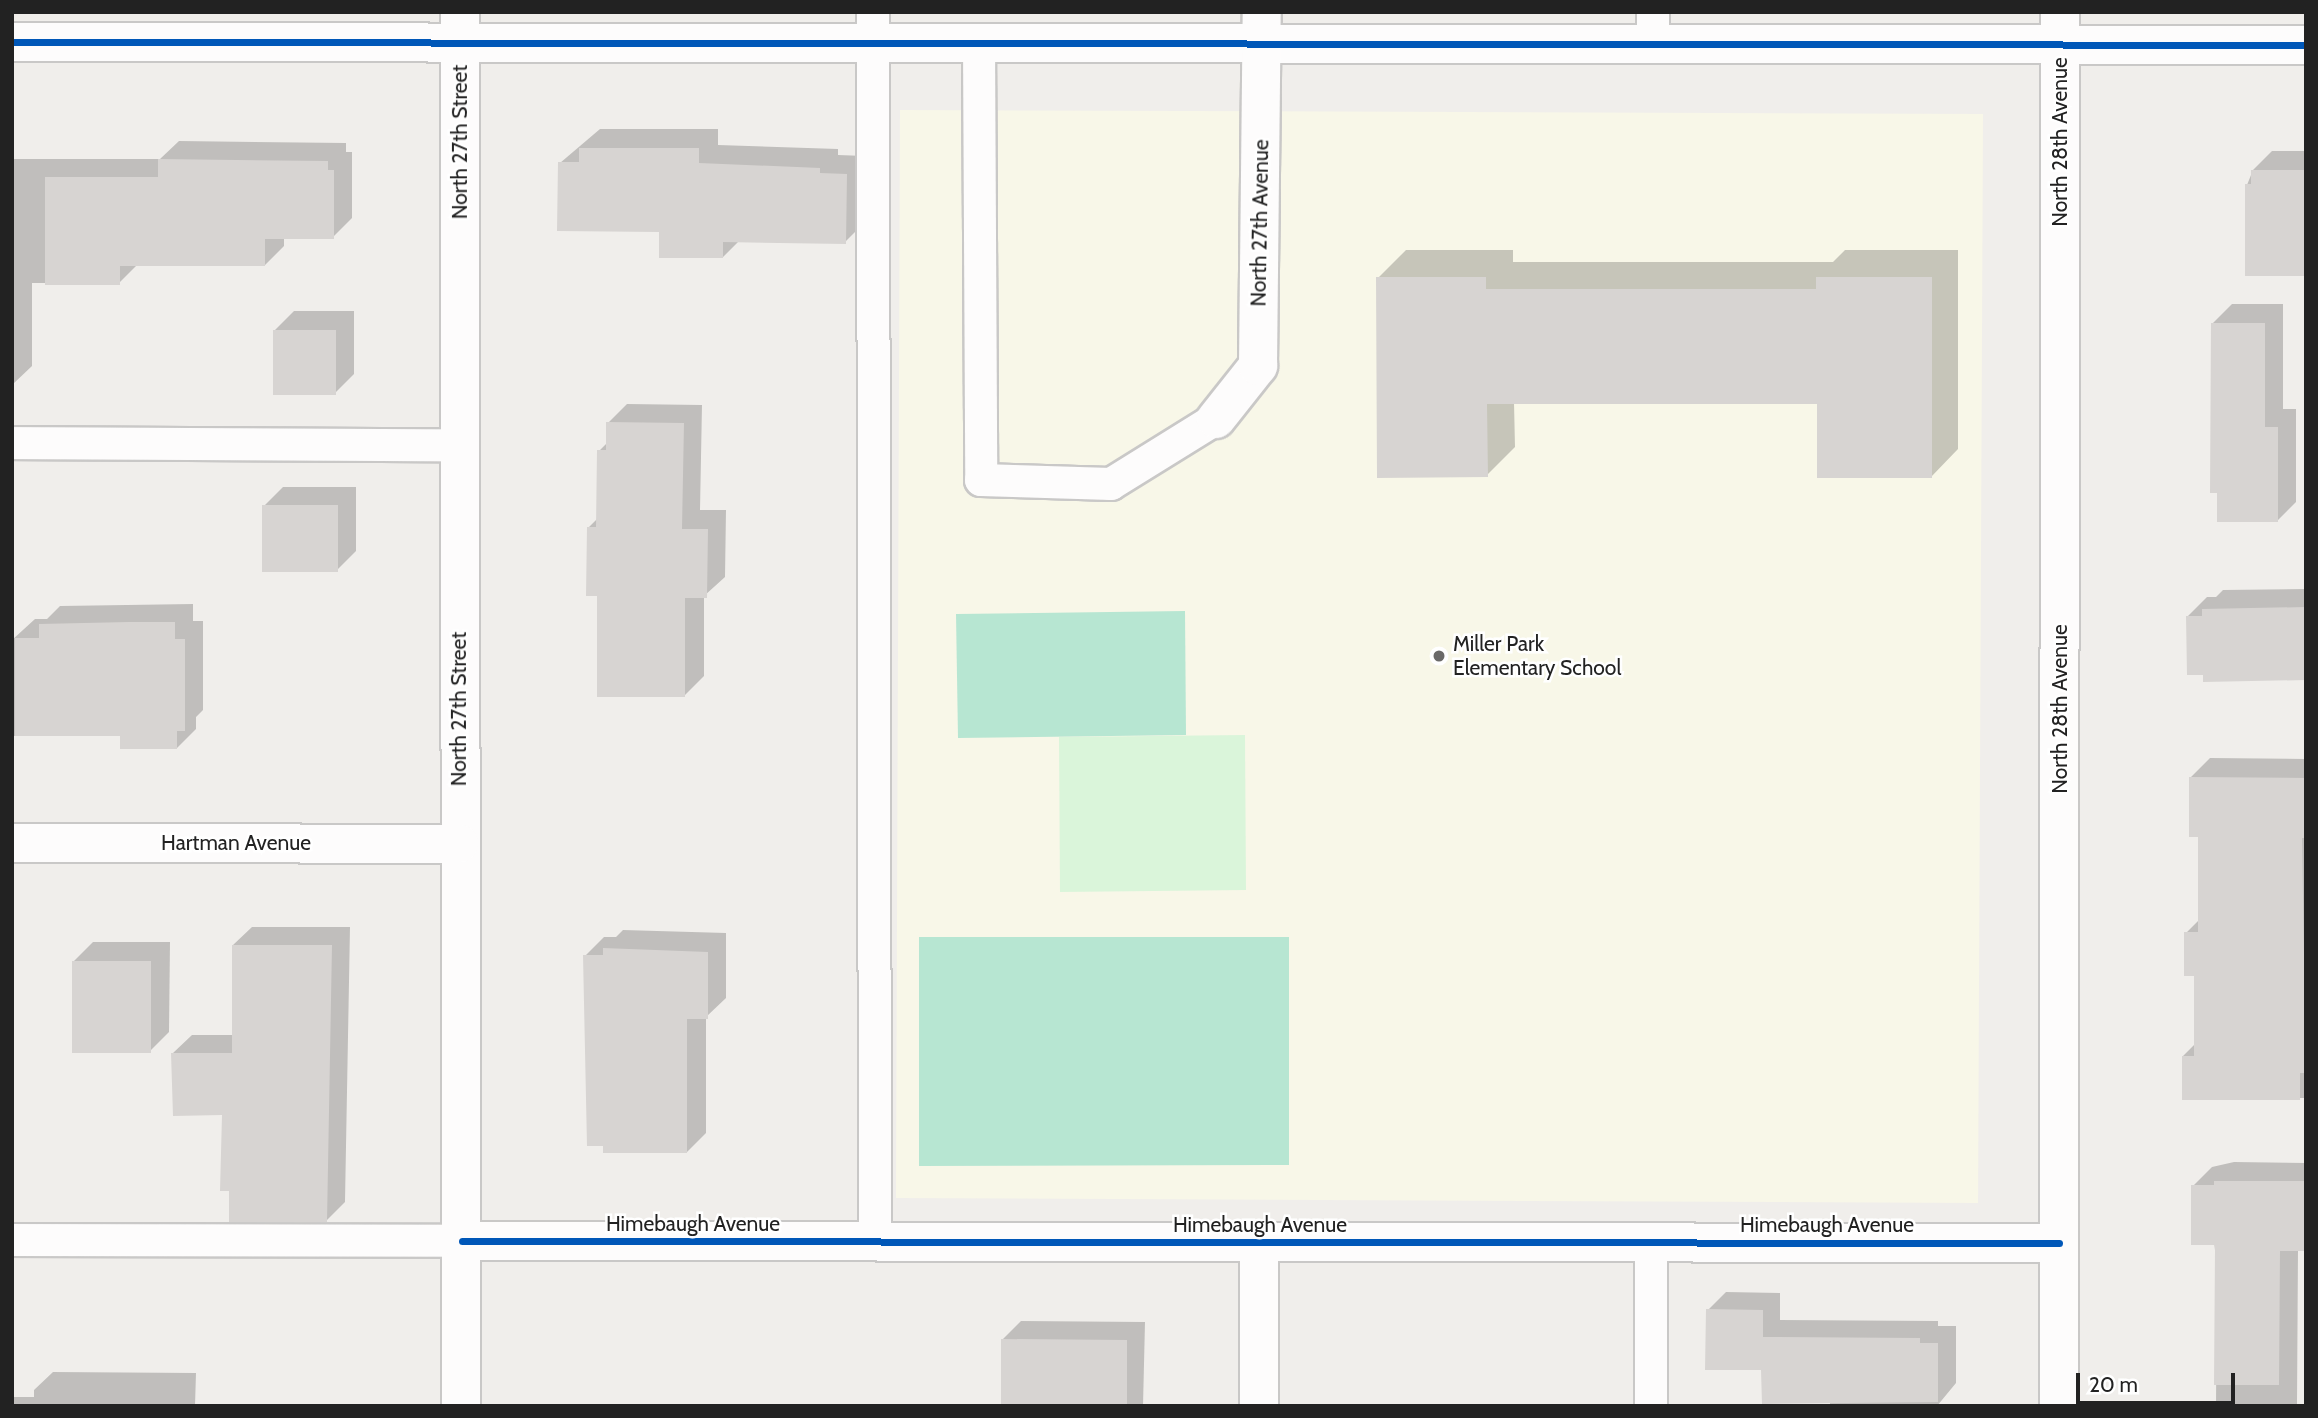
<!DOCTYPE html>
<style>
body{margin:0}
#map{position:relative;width:2318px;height:1418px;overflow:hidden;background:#f0eeeb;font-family:Cabin,sans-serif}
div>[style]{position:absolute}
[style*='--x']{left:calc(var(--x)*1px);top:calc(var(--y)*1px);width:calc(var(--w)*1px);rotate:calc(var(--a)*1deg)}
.education>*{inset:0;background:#f8f7e8}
.park>*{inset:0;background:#daf5da}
.pitch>*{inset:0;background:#b7e6d2}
.shadow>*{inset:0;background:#0003}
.building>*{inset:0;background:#d7d4d2}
.roads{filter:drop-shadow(2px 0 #c9c8c7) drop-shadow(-2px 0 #c9c8c7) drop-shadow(0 2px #c9c8c7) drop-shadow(0 -2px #c9c8c7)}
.lane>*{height:32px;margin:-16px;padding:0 16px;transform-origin:16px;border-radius:16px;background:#fdfcfc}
.street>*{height:38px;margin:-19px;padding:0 19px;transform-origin:19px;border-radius:19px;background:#fdfcfc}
.cycleway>*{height:7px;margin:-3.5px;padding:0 3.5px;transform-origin:3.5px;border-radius:3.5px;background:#0057b8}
.dots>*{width:19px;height:19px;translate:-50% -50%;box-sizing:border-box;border:4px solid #fff;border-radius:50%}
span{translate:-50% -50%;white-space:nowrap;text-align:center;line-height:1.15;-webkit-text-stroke:5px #fff;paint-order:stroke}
.street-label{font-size:21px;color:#222}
.poi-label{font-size:21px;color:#222}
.left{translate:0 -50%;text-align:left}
.frame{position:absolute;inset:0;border:14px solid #222;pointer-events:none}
.scale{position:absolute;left:2076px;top:1373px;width:159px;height:32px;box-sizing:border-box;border:4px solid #222;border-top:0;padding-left:9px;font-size:21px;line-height:24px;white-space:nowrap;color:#222;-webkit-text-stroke:5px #fff;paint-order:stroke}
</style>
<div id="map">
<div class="education">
<i style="clip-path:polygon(900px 110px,1983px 114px,1978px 1203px,896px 1198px)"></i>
</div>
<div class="park">
<i style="clip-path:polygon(1245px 735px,1246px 890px,1060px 892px,1059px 737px)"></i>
</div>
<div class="pitch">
<i style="clip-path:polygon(1185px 611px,1186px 735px,958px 738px,956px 614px)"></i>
<i style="clip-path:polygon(919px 937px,1289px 937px,1289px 1165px,919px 1166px)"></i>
</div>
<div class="shadow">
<i style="clip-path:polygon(600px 129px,718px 129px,718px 145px,838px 149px,838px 155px,865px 156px,864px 223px,845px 242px,739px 241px,723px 257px,661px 231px,560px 163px)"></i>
<i style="clip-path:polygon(179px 141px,346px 143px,346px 152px,352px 152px,352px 218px,333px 237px,284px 237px,284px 246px,265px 265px,137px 265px,119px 283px,32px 283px,32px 366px,12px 385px,12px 159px,160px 159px)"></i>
<i style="clip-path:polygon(2272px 151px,2306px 151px,2306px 274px,2247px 185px,2253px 170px)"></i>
<i style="clip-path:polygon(1406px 250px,1513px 250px,1513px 262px,1833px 262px,1845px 250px,1958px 250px,1958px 449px,1931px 477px,1818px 402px,1514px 402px,1515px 447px,1487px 475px,1378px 278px)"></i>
<i style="clip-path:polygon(2232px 304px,2283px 304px,2283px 409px,2296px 409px,2296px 502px,2277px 521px,2219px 492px,2213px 323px)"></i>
<i style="clip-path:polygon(294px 311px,354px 311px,354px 374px,335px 393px,275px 330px)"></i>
<i style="clip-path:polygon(627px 404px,702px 405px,700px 510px,726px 510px,725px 577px,704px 596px,704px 676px,685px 695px,598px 595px,588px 528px,598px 518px,599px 451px,608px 442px,608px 423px)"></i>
<i style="clip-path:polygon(283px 487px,356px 487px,356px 551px,337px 570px,264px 506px)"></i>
<i style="clip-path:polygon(2306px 589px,2306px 678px,2188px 616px,2207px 597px,2216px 597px,2223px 590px)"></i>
<i style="clip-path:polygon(193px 604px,193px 621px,203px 621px,203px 710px,196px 717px,196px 729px,177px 748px,122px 734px,12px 736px,12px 640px,35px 619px,47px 619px,60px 606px)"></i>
<i style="clip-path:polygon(2210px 758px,2306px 759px,2306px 1098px,2183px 1098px,2183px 1056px,2195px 1044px,2195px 974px,2186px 933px,2200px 919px,2200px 836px,2191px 777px)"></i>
<i style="clip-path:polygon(252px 927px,350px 927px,345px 1202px,326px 1221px,231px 1189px,224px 1113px,173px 1053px,192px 1035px,233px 1035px,233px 945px)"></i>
<i style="clip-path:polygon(623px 930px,726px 933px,726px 998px,706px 1017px,706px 1133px,687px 1152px,585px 956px,604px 937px,616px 937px)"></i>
<i style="clip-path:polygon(93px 942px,170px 942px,169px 1032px,150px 1051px,74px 961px)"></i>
<i style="clip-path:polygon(2234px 1162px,2306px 1163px,2306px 1249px,2298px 1249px,2297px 1406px,2216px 1406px,2217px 1250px,2193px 1186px,2212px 1167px)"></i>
<i style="clip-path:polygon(1726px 1292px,1780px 1293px,1780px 1320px,1938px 1321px,1938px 1326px,1956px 1326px,1956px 1383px,1937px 1406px,1830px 1405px,1830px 1399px,1763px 1368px,1708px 1310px)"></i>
<i style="clip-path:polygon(1021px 1321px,1145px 1322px,1143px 1406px,1002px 1406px,1002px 1340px)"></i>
<i style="clip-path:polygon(53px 1372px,196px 1373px,195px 1406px,12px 1406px,12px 1397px,34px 1397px,34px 1390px)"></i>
</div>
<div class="building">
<i style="clip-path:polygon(579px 148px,699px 148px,699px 163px,820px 168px,820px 173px,847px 174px,846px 244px,723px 242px,723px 258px,659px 258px,659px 232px,557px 231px,558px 162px,579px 162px)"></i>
<i style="clip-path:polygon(158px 159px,328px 161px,328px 170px,334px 170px,334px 239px,265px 239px,265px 266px,120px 266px,120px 285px,45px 285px,45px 177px,158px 177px)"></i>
<i style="clip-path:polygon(2251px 170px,2306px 170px,2306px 276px,2245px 276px,2245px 184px,2251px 184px)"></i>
<i style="clip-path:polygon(1376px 277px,1486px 277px,1486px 289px,1816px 289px,1816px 277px,1932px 277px,1932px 478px,1817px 478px,1817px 404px,1487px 404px,1488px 477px,1377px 478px)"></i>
<i style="clip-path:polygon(2211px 323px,2265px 323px,2265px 427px,2278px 427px,2278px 522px,2217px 522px,2217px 493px,2210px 493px)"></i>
<i style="clip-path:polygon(273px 330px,336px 330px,336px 395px,273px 395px)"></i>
<i style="clip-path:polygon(606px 422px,684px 423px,682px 529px,708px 529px,707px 598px,685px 598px,685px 697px,597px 697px,597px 596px,586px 596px,587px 527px,596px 527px,597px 450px,606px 450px)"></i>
<i style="clip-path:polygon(262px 505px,338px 505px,338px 572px,262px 572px)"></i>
<i style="clip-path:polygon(2306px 607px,2306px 680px,2203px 682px,2203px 675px,2187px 675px,2186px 616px,2202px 616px,2202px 609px)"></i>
<i style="clip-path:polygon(129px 622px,175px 622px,175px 639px,185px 639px,185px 731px,177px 731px,177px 749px,120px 749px,120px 736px,15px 736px,15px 638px,39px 638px,39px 624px)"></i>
<i style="clip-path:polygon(2189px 777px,2306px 778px,2306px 838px,2302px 838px,2306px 1073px,2300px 1073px,2300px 1100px,2182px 1100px,2182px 1056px,2194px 1056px,2194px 976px,2184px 976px,2184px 932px,2198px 932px,2198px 837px,2189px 837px)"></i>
<i style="clip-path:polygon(232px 945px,332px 945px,327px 1222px,229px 1222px,229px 1191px,220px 1191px,222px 1115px,173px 1116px,171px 1053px,232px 1053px)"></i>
<i style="clip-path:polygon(603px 948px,708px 952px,708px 1019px,687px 1019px,687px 1153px,603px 1153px,603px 1146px,587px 1146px,583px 955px,603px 955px)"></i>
<i style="clip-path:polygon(72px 961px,151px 961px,151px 1053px,72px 1053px)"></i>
<i style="clip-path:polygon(2214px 1181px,2306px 1181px,2306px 1251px,2280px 1251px,2279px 1385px,2214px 1385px,2215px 1250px,2214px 1245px,2191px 1245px,2191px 1185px,2214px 1185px)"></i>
<i style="clip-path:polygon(1706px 1309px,1763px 1310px,1763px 1337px,1920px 1338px,1920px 1343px,1938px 1343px,1938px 1402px,1762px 1404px,1761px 1370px,1705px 1370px)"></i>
<i style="clip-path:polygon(1001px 1339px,1127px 1340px,1127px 1406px,1001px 1406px)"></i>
</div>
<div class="roads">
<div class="lane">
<i style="--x:873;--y:12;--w:1230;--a:89.91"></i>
<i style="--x:979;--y:43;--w:437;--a:89.7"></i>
<i style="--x:981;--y:480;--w:130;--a:1.8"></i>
<i style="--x:1111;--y:484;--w:123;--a:-31.8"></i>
<i style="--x:1653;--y:44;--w:32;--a:-90"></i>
<i style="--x:12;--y:443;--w:448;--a:0.3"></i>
<i style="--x:12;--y:1240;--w:450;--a:0.1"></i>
<i style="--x:1651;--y:1406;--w:164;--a:-90"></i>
</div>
<div class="street">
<i style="--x:460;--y:12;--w:1394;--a:89.96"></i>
<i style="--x:12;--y:42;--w:2294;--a:0.07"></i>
<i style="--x:1216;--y:419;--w:68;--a:-51.6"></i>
<i style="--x:1258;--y:366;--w:354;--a:-89.4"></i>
<i style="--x:12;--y:843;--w:447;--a:0.1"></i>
<i style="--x:462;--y:1241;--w:1597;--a:0.07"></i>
<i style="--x:1259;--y:1406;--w:163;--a:-90"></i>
<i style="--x:2059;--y:1406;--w:1394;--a:-89.96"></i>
</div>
</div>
<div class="cycleway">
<i style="--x:12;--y:42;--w:2294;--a:0.07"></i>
<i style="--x:462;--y:1241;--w:1597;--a:0.07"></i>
</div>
<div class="dots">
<i style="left:1439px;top:656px;background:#6a6968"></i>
</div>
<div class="street-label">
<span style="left:460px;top:142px;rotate:-90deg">North 27th Street</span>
<span style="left:2060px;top:142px;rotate:-90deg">North 28th Avenue</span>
<span style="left:1260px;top:223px;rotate:-89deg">North 27th Avenue</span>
<span style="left:459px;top:709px;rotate:-90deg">North 27th Street</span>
<span style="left:2060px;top:709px;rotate:-90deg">North 28th Avenue</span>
<span style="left:236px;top:843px">Hartman Avenue</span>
<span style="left:693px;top:1224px">Himebaugh Avenue</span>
<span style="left:1260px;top:1225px">Himebaugh Avenue</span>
<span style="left:1827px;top:1225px">Himebaugh Avenue</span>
</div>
<div class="poi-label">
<span class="left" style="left:1453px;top:656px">Miller Park<br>Elementary School</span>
</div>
<div class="frame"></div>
<div class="scale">20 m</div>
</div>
